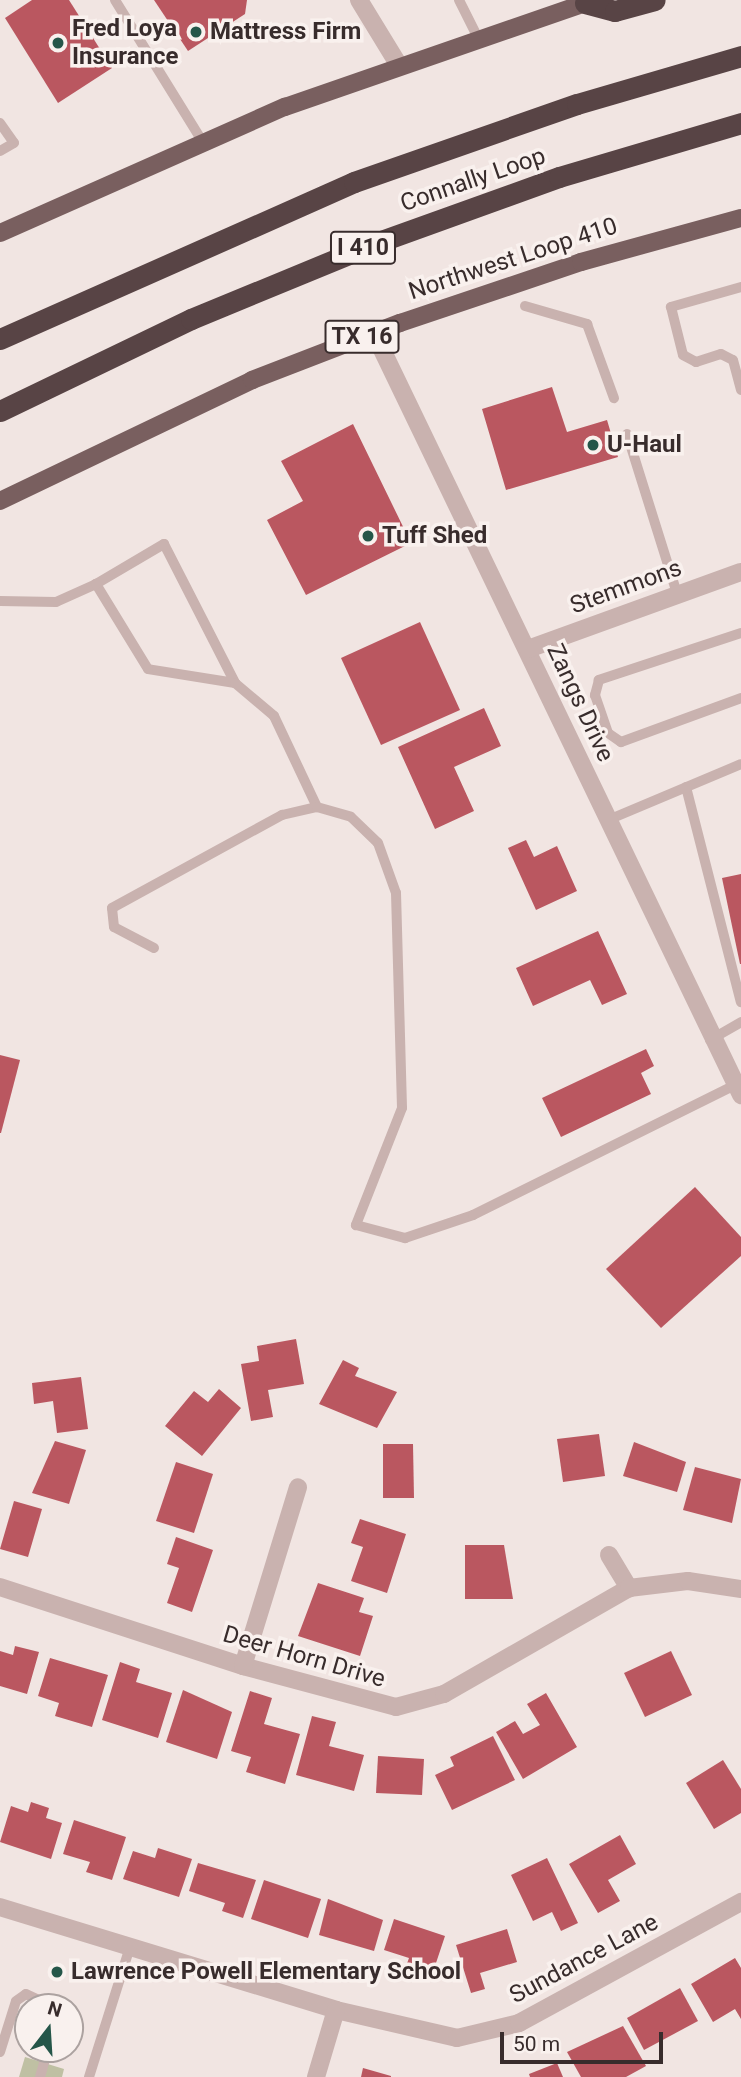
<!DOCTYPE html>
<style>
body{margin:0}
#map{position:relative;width:741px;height:2077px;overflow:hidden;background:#f1e5e2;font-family:Roboto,sans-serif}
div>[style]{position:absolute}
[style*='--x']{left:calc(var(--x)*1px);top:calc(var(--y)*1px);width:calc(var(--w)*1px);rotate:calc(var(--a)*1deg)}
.green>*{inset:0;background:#bfc0a3}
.building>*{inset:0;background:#ba5760}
.service>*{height:10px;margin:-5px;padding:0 5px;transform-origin:5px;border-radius:5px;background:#c9b2af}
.minor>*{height:18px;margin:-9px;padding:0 9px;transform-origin:9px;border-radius:9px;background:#c9b2af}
.primary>*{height:18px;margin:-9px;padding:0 9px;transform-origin:9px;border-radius:9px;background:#795f5f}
.motorway>*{height:21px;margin:-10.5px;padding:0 10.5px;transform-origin:10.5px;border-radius:10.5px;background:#584445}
.dots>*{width:19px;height:19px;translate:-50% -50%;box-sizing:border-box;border:4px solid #f9f1ee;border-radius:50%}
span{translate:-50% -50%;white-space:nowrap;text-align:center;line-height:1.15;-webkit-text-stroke:7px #f9f1ee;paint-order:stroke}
.shield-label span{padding:2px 5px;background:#f9f1ee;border:2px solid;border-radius:5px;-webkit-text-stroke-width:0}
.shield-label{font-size:23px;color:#382c2c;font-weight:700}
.poi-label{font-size:24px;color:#382c2c;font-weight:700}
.left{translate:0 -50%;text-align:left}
.street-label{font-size:24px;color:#382c2c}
.north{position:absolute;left:14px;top:1993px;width:70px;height:70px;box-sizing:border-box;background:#f9f1ee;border:2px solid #aca2a0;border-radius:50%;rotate:17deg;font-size:19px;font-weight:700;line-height:28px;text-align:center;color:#382c2c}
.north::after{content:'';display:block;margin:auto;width:24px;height:32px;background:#255649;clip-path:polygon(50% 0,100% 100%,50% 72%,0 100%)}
.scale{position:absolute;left:500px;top:2032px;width:163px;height:32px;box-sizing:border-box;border:4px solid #382c2c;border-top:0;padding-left:9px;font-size:21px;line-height:24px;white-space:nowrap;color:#382c2c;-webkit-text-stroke:5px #f9f1ee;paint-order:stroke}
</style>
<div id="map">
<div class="green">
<i style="clip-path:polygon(25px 2057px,64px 2069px,62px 2077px,19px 2077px)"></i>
</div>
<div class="building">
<i style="clip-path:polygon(32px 0,69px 0,112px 68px,58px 103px,5px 18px)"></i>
<i style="clip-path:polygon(154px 0,247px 0,245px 14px,188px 51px)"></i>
<i style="clip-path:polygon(552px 387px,567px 432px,607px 420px,618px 457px,506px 490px,482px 409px)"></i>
<i style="clip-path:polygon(353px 424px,411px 543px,306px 595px,267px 520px,303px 501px,281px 461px)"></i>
<i style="clip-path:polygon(420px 622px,460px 710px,381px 745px,341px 658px)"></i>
<i style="clip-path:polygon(484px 708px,501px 746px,454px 767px,474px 811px,435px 829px,398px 747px)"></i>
<i style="clip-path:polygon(526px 840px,534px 857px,557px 846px,577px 891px,536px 910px,508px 848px)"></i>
<i style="clip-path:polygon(741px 874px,741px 964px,740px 964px,722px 878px)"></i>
<i style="clip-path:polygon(598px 931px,627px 994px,602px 1005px,590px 980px,533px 1006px,516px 968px)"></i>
<i style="clip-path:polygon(646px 1049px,654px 1066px,641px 1073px,651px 1094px,561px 1137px,542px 1098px)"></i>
<i style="clip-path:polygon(0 1055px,20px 1060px,1px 1133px,0 1133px)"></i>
<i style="clip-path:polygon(695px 1187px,741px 1237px,741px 1256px,661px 1328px,606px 1269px)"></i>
<i style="clip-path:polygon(296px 1339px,304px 1384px,268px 1390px,273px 1417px,251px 1421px,241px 1364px,259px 1361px,257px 1346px)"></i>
<i style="clip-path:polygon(343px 1360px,359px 1368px,355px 1376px,397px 1392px,377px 1428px,319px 1404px)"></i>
<i style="clip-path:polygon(81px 1377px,88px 1429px,57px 1433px,53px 1401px,34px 1404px,32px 1383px)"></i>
<i style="clip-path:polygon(219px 1389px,241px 1408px,202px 1456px,165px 1426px,194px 1391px,208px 1402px)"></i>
<i style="clip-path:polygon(599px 1434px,605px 1476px,563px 1482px,557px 1439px)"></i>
<i style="clip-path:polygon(55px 1441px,86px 1450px,69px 1504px,32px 1493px)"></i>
<i style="clip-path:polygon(634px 1442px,686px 1462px,677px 1492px,623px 1476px)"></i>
<i style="clip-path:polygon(383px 1444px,413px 1444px,414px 1498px,383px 1498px)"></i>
<i style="clip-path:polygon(176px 1462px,213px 1474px,194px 1533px,156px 1521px)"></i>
<i style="clip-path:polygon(695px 1467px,741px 1479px,732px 1523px,683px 1510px)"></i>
<i style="clip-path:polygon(14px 1501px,42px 1509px,28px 1557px,0 1549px)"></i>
<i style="clip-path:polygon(360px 1519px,406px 1534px,387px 1593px,351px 1581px,363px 1547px,351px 1543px)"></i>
<i style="clip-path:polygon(176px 1537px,213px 1550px,192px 1612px,167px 1603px,179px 1568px,167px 1564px)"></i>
<i style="clip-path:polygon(465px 1545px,504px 1545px,513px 1599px,465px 1599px)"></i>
<i style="clip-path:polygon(318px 1583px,364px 1598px,359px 1612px,373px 1616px,360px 1656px,298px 1636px)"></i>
<i style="clip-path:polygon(15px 1646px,39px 1652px,27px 1694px,0 1686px,0 1651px,13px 1655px)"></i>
<i style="clip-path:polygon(671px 1651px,692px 1695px,645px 1717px,624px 1673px)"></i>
<i style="clip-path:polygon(50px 1658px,108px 1675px,92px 1727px,55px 1716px,59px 1703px,38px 1696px)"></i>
<i style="clip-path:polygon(120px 1662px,140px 1669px,136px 1682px,172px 1693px,158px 1738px,102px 1720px)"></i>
<i style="clip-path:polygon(183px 1690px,232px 1712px,217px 1759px,166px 1742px)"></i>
<i style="clip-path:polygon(250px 1691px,272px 1698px,264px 1724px,300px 1734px,285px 1784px,246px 1772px,251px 1757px,231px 1751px)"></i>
<i style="clip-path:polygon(546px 1693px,577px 1747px,523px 1779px,496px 1732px,515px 1721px,523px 1734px,540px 1725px,527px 1704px)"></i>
<i style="clip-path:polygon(312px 1716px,336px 1722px,329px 1746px,364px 1755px,354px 1791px,296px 1775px)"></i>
<i style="clip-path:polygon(493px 1736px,515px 1780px,452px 1810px,435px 1775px,454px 1766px,450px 1757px)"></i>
<i style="clip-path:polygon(378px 1756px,424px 1759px,422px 1795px,376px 1793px)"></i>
<i style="clip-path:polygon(723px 1760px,741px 1789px,741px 1813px,714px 1829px,686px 1783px)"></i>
<i style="clip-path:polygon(31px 1802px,49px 1808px,46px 1818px,62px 1823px,51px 1859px,0 1842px,11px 1806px,28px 1812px)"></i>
<i style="clip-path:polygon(74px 1820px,126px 1837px,112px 1880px,86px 1872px,90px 1862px,63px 1854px)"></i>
<i style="clip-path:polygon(620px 1835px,636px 1864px,608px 1880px,620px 1901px,598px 1913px,569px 1864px)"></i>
<i style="clip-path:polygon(158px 1848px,192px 1859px,179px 1897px,123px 1879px,133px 1851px,155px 1858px)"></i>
<i style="clip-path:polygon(547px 1858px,578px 1923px,561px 1931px,552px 1912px,533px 1921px,511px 1875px)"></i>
<i style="clip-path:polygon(198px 1863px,256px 1880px,243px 1918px,222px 1911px,225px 1903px,189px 1891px)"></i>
<i style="clip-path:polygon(264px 1880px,321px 1899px,308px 1938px,251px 1919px)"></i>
<i style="clip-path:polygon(328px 1899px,383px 1920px,374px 1951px,319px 1935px)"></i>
<i style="clip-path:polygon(394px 1919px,445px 1936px,431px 1978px,405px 1969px,409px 1958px,384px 1950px)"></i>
<i style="clip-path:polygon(507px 1929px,517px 1962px,480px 1973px,485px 1989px,471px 1993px,456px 1945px)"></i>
<i style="clip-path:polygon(735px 1958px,741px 1968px,741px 2019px,735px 2009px,713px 2022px,691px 1984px)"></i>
<i style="clip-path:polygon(680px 1988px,698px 2021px,644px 2050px,627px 2018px)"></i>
<i style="clip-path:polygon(623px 2026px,646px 2066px,626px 2077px,581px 2077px,567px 2052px)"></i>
<i style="clip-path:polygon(557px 2063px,563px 2077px,530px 2077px,529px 2074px)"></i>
<i style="clip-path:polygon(363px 2068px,391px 2076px,391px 2077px,361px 2077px)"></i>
</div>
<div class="service">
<i style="--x:115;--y:0;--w:166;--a:58.3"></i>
<i style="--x:459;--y:0;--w:40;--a:63.4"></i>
<i style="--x:0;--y:123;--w:24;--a:55"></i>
<i style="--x:14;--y:143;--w:16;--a:150"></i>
<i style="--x:741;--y:287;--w:73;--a:164.1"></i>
<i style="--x:671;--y:307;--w:49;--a:76"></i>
<i style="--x:683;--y:355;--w:15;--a:28"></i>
<i style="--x:696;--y:362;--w:26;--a:-18"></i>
<i style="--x:721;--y:354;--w:13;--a:27"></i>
<i style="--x:733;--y:360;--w:31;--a:75"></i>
<i style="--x:525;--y:306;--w:65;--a:16.2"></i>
<i style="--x:587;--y:324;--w:79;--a:70"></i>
<i style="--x:627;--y:434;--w:168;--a:72.6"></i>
<i style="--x:0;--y:601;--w:56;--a:1"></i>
<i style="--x:56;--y:602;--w:44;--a:-24.2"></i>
<i style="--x:741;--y:633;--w:150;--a:161.7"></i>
<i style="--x:599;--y:680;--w:16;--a:105"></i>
<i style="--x:595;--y:695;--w:40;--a:71.1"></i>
<i style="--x:608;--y:733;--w:16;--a:35"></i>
<i style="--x:621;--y:742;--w:128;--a:-20.1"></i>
<i style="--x:235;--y:683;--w:88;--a:-170.9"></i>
<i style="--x:148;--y:669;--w:100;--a:-121.5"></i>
<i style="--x:96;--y:584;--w:79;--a:-30.5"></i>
<i style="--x:164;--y:544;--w:156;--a:62.9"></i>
<i style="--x:235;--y:683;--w:51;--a:40.2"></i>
<i style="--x:274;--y:716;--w:101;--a:64.7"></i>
<i style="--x:686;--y:787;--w:222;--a:75.7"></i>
<i style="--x:608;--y:820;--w:144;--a:-22.8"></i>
<i style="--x:154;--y:948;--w:45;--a:-152.3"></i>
<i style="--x:114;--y:927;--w:19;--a:-96"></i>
<i style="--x:112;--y:908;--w:194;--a:-28.7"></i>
<i style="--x:282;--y:815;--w:36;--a:-13"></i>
<i style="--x:317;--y:807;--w:35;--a:16"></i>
<i style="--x:351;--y:817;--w:37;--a:44"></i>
<i style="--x:378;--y:843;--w:53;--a:70.2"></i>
<i style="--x:396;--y:893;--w:215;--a:88.4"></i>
<i style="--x:402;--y:1108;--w:126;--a:111.5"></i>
<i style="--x:356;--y:1225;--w:51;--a:14.9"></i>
<i style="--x:405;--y:1238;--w:72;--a:-18.7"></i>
<i style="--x:473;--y:1215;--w:292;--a:-26.4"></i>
<i style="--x:710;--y:1040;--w:36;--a:-30"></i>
<i style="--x:0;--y:2052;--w:53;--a:-72.6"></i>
<i style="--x:16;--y:2001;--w:12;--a:-35"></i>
<i style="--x:26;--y:1994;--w:31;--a:25"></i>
<i style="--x:40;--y:2077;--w:29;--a:-74"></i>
<i style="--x:89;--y:2077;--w:136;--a:-72.5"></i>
</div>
<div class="minor">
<i style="--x:359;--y:0;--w:75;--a:58.6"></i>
<i style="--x:374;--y:333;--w:846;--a:64.28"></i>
<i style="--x:528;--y:649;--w:226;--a:-19.9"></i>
<i style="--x:609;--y:1555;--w:39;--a:59"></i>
<i style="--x:0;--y:1587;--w:256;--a:18"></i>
<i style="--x:243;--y:1666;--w:158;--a:15"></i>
<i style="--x:396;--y:1707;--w:50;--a:-15.2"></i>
<i style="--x:444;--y:1694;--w:213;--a:-29.8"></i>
<i style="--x:629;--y:1588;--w:59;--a:-6.8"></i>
<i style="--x:688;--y:1581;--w:54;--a:8.6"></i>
<i style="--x:243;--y:1666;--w:187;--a:-72.9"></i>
<i style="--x:0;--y:1907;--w:351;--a:17"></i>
<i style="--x:336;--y:2010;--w:124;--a:13"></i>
<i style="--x:457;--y:2038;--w:64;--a:-13.6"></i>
<i style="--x:519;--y:2023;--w:253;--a:-28.6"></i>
<i style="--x:316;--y:2077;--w:70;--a:-73.4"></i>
</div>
<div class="primary">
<i style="--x:0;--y:233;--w:312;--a:-23.9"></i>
<i style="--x:285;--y:107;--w:327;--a:-19.1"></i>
<i style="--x:0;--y:501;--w:280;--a:-25.6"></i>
<i style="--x:252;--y:380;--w:159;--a:-21.1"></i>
<i style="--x:400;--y:323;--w:191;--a:-18.6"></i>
<i style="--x:581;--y:262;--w:166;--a:-15.4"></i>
</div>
<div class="motorway">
<i style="--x:585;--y:3;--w:31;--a:15"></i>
<i style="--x:615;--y:11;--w:41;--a:-15.4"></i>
<i style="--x:0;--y:339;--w:387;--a:-23.9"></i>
<i style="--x:354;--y:182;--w:236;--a:-19.3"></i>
<i style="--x:577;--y:104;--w:171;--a:-16.3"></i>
<i style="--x:0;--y:411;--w:212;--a:-25.7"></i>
<i style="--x:191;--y:319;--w:197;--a:-22.4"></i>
<i style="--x:373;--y:244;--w:198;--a:-19.8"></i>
<i style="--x:559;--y:177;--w:190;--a:-16.5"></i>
</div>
<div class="dots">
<i style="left:196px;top:32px;background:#255649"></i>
<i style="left:58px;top:43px;background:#255649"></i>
<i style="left:593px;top:445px;background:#255649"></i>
<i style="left:368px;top:536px;background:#255649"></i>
<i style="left:57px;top:1972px;background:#255649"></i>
</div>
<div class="shield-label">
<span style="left:363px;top:248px">I 410</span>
<span style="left:362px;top:337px">TX 16</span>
</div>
<div class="poi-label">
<span class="left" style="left:72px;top:43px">Fred Loya<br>Insurance</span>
<span class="left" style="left:210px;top:32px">Mattress Firm</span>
<span class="left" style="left:607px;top:445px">U-Haul</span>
<span class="left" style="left:382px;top:536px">Tuff Shed</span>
<span class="left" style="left:71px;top:1972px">Lawrence Powell Elementary School</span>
</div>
<div class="street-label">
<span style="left:473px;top:180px;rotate:-19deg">Connally Loop</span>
<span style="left:513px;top:259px;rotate:-18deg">Northwest Loop 410</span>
<span style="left:626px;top:587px;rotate:-20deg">Stemmons</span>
<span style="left:580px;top:703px;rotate:65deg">Zangs Drive</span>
<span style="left:304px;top:1657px;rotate:16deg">Deer Horn Drive</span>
<span style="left:584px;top:1959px;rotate:-28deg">Sundance Lane</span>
</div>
<div class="north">N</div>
<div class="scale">50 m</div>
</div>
